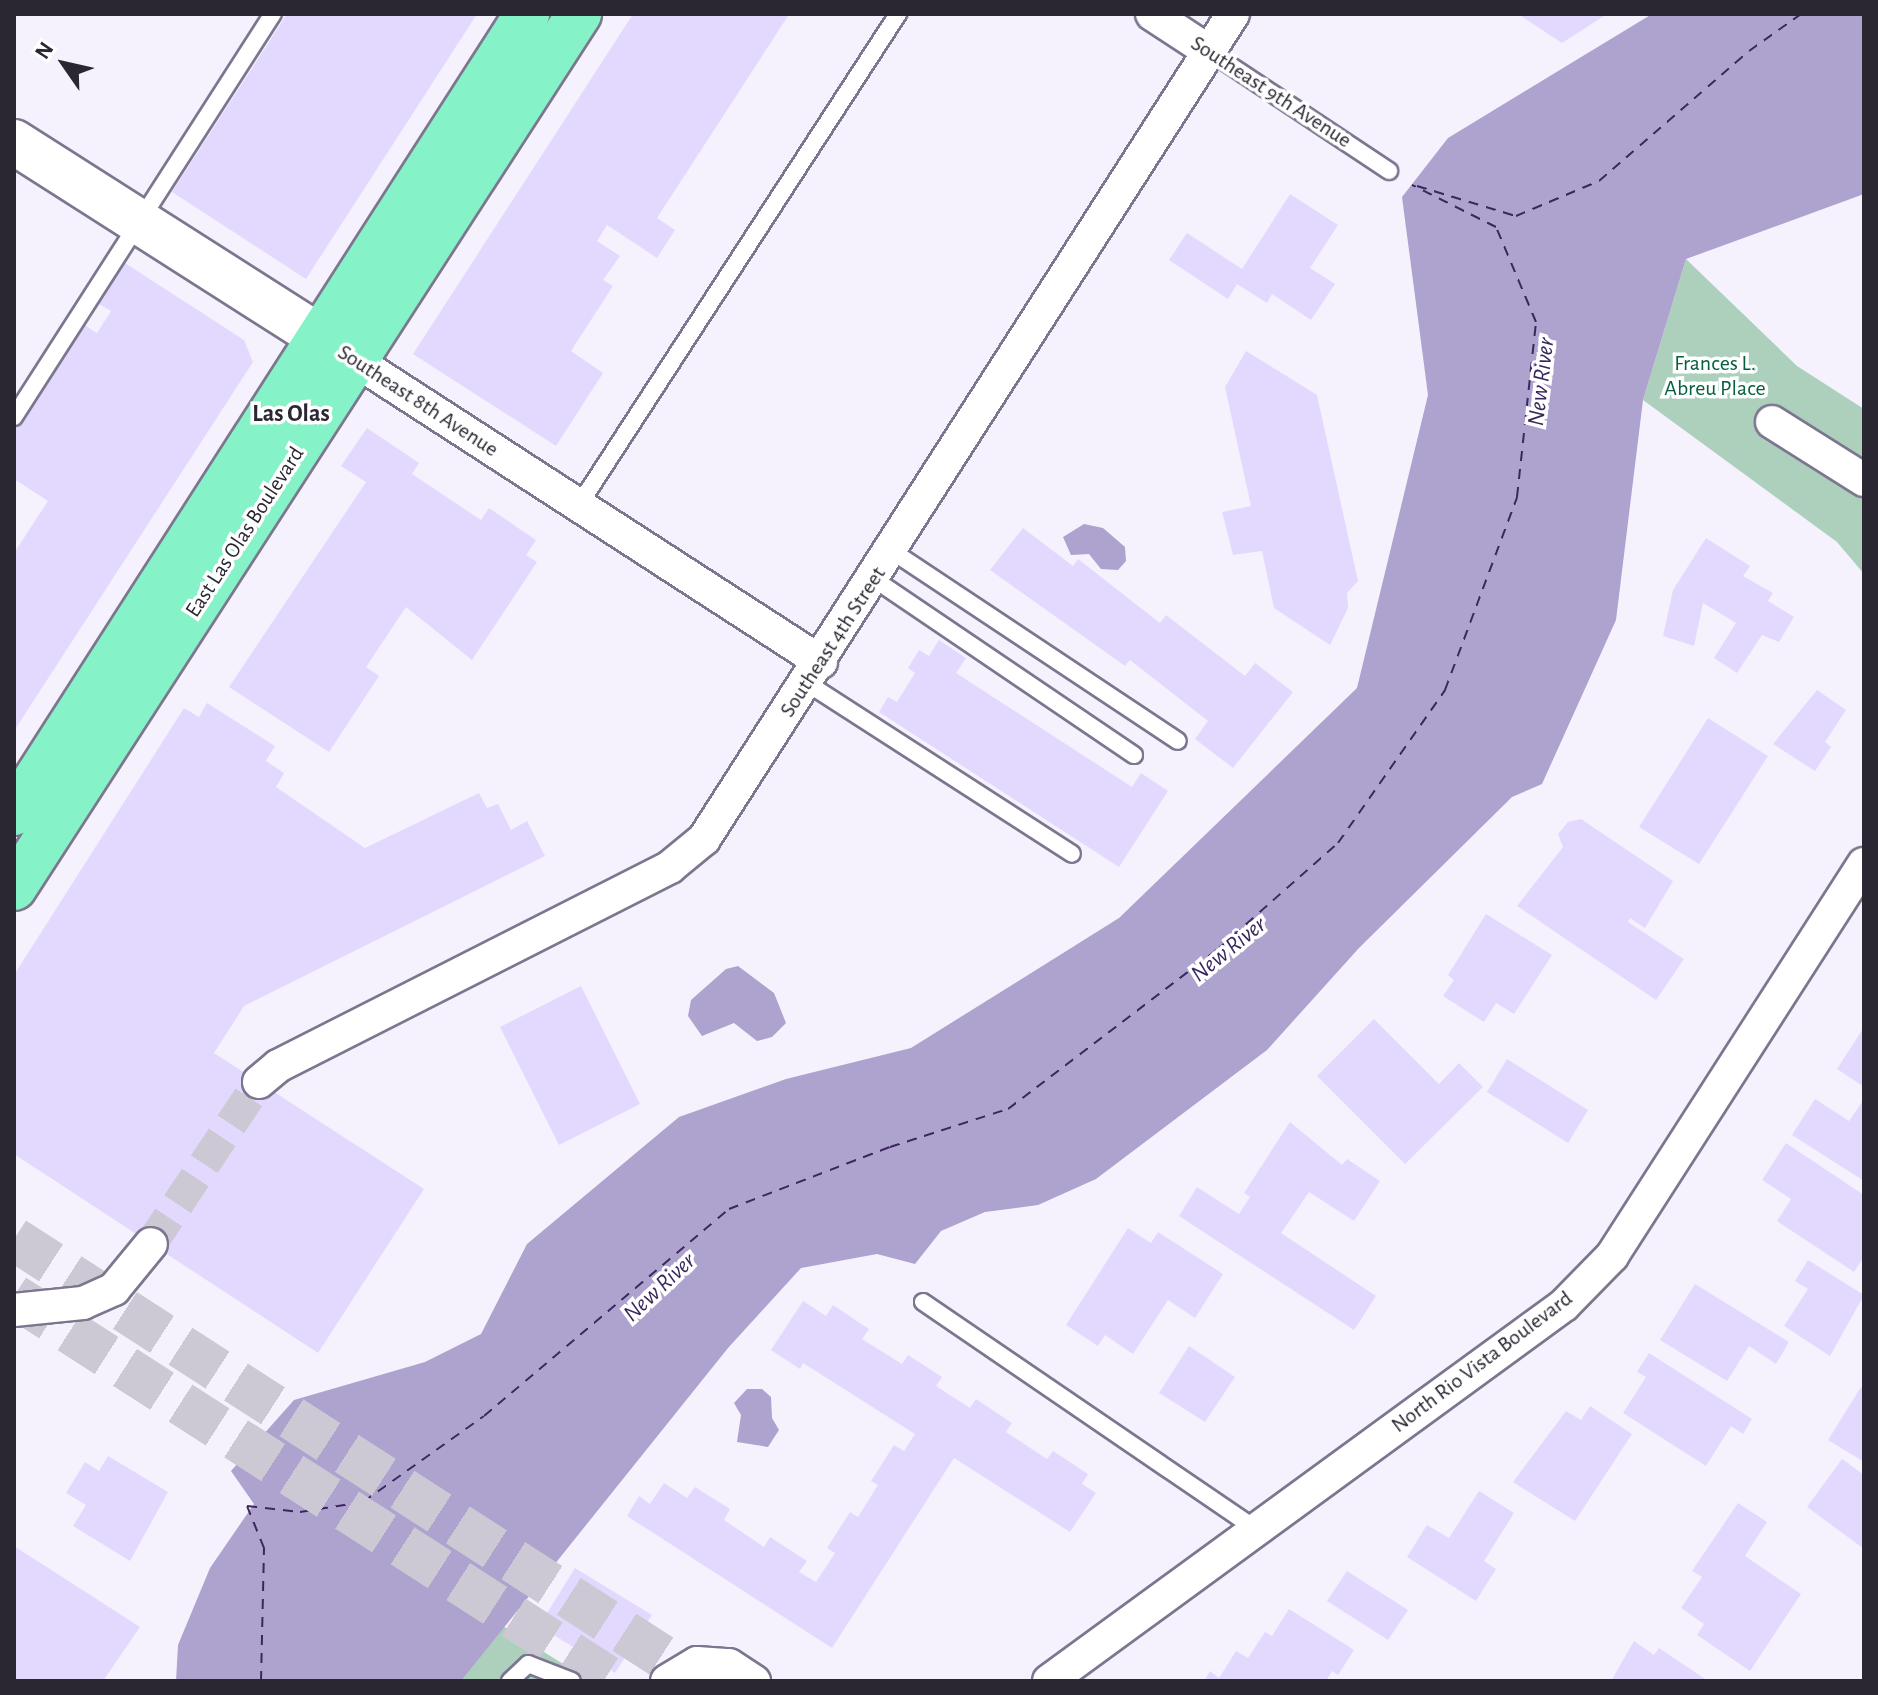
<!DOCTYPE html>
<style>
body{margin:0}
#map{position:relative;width:1878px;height:1695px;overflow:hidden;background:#f5f2fd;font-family:"Alegreya Sans",sans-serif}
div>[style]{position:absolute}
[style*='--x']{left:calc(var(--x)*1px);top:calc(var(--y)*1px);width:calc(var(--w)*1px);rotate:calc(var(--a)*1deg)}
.green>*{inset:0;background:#add0bd}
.water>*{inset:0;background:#aea2ce}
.ferry>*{height:2px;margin-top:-1px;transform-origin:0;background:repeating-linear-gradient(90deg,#3b275e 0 10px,transparent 0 18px)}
.building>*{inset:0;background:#e3d9ff}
.minor-tunnel>*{height:32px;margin-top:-16px;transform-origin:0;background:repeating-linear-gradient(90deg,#ccc9d4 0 32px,transparent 0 48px)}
.primary-tunnel>*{height:44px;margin-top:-22px;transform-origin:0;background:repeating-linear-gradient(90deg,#ccc9d4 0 44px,transparent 0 66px)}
.roads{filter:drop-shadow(2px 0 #7c768f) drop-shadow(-2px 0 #7c768f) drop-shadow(0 2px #7c768f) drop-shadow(0 -2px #7c768f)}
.service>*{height:16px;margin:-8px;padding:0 8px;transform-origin:8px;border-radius:8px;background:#fff}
.minor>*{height:32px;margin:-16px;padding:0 16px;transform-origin:16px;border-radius:16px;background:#fff}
.secondary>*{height:44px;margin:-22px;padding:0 22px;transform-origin:22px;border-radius:22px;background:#fff}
.primary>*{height:44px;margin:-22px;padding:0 22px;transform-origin:22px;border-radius:22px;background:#86f2c8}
span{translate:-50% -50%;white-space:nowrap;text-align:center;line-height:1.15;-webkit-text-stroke:7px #fff;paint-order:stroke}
.street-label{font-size:22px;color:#2a2732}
.park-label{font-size:22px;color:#05603f}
.water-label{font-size:24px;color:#3b275e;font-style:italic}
.neighbourhood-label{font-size:24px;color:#2a2732;font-weight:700}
.frame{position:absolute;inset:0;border:16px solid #2a2732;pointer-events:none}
.north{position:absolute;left:24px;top:24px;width:80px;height:80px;-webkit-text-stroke:6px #fff;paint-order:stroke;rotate:304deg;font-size:22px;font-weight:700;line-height:32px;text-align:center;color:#2a2732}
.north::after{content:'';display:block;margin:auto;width:28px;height:36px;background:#2a2732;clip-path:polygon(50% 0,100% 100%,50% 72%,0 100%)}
</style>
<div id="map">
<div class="green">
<i style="clip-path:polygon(1686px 259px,1797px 366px,1864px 409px,1864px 574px,1837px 542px,1643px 400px)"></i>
<i style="clip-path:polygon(503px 1626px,590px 1681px,461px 1681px)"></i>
</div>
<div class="water">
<i style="clip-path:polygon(1652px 14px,1864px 14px,1864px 194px,1686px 259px,1643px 400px,1616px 620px,1542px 784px,1512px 797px,1359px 948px,1267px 1050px,1096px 1179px,1038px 1205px,985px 1212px,941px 1231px,915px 1264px,877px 1254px,801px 1268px,728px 1348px,461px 1681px,176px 1681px,178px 1645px,210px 1568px,254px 1504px,231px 1471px,294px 1400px,425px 1362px,481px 1334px,527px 1244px,679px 1117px,786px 1079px,911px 1048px,1119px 918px,1357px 688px,1428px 395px,1402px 197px,1448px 138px)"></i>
<i style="clip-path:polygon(1084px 524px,1103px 528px,1125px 547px,1126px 561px,1118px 570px,1101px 569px,1089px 554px,1071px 555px,1063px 537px)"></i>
<i style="clip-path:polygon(738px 966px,774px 993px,786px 1023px,772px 1037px,757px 1041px,734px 1023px,702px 1036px,688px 1016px,691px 1000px,726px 969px)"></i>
<i style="clip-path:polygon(747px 1389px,762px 1389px,771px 1397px,772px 1418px,779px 1430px,768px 1447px,737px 1442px,741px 1415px,734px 1403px)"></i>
</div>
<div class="ferry">
<i style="--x:1417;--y:186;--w:103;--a:16.9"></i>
<i style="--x:1516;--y:216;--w:90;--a:-22.9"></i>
<i style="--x:1599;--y:181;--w:198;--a:-40.9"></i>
<i style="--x:1749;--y:51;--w:64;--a:-35.4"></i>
<i style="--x:261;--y:1681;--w:133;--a:-88.7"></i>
<i style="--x:264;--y:1548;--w:45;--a:-112"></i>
<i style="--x:247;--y:1506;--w:53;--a:6.5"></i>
<i style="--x:300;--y:1512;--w:64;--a:-9"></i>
<i style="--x:363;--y:1502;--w:148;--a:-35.4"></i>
<i style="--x:484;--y:1416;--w:321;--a:-40.2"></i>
<i style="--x:729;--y:1209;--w:173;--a:-21.1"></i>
<i style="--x:890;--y:1147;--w:124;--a:-17.9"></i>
<i style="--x:1008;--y:1109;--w:265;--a:-37.3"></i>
<i style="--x:1219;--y:948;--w:159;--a:-41.4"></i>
<i style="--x:1338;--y:843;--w:187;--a:-55"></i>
<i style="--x:1445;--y:690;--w:206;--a:-69.5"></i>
<i style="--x:1517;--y:497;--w:176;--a:-83.8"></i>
<i style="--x:1536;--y:322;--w:103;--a:-112.8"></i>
<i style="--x:1496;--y:227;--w:94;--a:-153.4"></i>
</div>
<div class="building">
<i style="clip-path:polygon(287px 14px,477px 14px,306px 279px,172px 192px)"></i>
<i style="clip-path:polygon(633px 14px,788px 16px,657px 218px,675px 230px,657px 258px,607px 225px,597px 241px,620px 256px,603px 280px,613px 286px,571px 351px,603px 373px,556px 446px,413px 354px)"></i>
<i style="clip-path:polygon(1518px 14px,1607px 14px,1562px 43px)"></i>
<i style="clip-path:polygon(1290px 194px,1338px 225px,1310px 268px,1335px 284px,1311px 320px,1272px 294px,1267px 303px,1237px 284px,1228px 299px,1169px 260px,1187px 233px,1242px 269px)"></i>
<i style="clip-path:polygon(125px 263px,244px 340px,253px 362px,14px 731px,14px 553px,48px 501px,14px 479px,14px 430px,83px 324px,97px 333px,111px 311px,99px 304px)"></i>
<i style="clip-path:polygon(1246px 351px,1317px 395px,1358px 581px,1347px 593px,1348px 608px,1330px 645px,1274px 608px,1262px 551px,1233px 555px,1222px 512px,1251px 506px,1225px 387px)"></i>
<i style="clip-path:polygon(367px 428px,419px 463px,412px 474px,481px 520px,489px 508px,536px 540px,526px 555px,537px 562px,472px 660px,406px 607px,366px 667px,379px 676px,329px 752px,229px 687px,366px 482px,341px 466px)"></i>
<i style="clip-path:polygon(1023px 528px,1073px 566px,1078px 559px,1160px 623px,1166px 615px,1245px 676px,1255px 663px,1293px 692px,1233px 768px,1195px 739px,1208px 721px,1130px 660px,1125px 666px,990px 570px)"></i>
<i style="clip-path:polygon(1706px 538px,1750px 566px,1743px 576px,1773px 593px,1768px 601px,1794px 617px,1779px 642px,1762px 635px,1737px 673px,1714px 658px,1736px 623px,1703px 603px,1694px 646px,1663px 636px,1673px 590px)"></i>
<i style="clip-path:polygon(939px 640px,966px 658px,956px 673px,1132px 787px,1141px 773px,1168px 791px,1119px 867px,879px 712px,888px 697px,897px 702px,915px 673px,908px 668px,919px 650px,929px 656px)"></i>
<i style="clip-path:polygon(1817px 690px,1846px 710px,1825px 742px,1831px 747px,1815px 771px,1773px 744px)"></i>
<i style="clip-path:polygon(207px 703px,275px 746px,266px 761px,284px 773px,276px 787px,365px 848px,479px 793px,487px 808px,498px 804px,511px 830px,527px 821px,545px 856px,244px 1006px,214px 1053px,424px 1189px,318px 1353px,14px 1154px,14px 975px,184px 708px,199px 717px)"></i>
<i style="clip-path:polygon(1708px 718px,1768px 756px,1699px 864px,1639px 827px)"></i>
<i style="clip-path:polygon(1581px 819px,1673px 881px,1645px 928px,1630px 918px,1628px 922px,1684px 959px,1656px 1000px,1517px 906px,1563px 847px,1558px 834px,1568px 822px)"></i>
<i style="clip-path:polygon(1486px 914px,1552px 955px,1514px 1014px,1496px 1003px,1484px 1022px,1443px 996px,1454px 980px,1448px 975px)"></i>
<i style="clip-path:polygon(581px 986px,640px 1104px,559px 1145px,500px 1027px)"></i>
<i style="clip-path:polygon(1374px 1019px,1439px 1084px,1459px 1063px,1483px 1087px,1405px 1164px,1317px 1076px)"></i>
<i style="clip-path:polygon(1864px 1027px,1864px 1087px,1837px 1069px)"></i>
<i style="clip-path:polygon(1507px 1059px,1588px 1110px,1568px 1143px,1487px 1092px)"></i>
<i style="clip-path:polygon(1815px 1099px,1849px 1121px,1864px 1099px,1864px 1181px,1792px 1135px)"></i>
<i style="clip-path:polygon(1290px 1122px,1342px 1165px,1347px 1159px,1380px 1181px,1354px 1221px,1309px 1192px,1281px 1233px,1376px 1296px,1354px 1330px,1179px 1216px,1197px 1187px,1239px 1214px,1250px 1197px,1244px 1193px)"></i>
<i style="clip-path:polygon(1786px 1143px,1864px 1195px,1864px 1257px,1854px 1272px,1777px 1221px,1791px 1199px,1762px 1180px)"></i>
<i style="clip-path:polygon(1128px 1228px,1151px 1243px,1158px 1232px,1223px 1274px,1195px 1318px,1168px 1300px,1133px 1354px,1105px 1335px,1098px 1346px,1066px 1325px)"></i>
<i style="clip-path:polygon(1808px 1260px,1864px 1295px,1830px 1356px,1784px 1326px,1808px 1289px,1795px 1281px)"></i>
<i style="clip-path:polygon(1695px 1284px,1789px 1342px,1776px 1364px,1749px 1346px,1727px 1381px,1660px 1340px)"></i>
<i style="clip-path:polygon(803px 1301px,826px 1316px,833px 1305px,869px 1329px,862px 1339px,902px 1364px,908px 1355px,942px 1377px,936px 1386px,970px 1408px,976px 1399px,1012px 1423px,1006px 1432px,1047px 1459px,1053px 1451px,1088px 1474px,1082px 1484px,1096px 1493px,1070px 1532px,954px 1458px,832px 1648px,627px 1516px,639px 1496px,650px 1504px,664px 1483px,687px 1498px,695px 1487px,730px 1509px,724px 1520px,764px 1547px,770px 1537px,807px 1561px,799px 1572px,816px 1582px,835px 1553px,827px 1548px,850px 1512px,858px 1517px,878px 1485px,871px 1481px,894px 1445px,904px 1451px,915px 1434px,803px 1363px,800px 1369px,771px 1350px)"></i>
<i style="clip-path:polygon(1189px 1346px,1235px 1377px,1205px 1422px,1159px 1393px)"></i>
<i style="clip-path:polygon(1649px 1353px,1752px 1419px,1743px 1434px,1731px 1426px,1706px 1466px,1623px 1413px,1646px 1377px,1637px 1372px)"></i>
<i style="clip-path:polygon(1861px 1387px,1864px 1389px,1864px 1462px,1828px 1440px)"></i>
<i style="clip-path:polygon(1590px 1406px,1632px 1434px,1575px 1521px,1513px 1482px,1566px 1411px,1581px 1420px)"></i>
<i style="clip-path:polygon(108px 1456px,168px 1492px,130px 1561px,73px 1526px,86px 1505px,66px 1493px,85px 1462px,99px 1471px)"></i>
<i style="clip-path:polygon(1842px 1459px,1864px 1475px,1864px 1549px,1807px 1507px)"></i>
<i style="clip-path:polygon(1479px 1491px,1514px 1513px,1484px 1561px,1496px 1569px,1476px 1601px,1407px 1557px,1427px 1525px,1449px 1538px)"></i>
<i style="clip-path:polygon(1738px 1503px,1767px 1522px,1745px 1556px,1801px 1594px,1750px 1671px,1697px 1635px,1704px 1624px,1681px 1608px,1702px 1577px,1692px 1571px)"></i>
<i style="clip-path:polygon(14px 1546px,140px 1627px,103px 1681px,14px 1681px)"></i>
<i style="clip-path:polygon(575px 1568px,652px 1615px,615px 1673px,539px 1626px)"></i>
<i style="clip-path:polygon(1347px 1571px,1408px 1610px,1388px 1640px,1327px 1601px)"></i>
<i style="clip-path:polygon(1289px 1609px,1354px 1650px,1338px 1675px,1332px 1671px,1326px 1681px,1204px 1681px,1210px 1671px,1219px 1678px,1236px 1651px,1248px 1658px,1265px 1632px,1272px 1636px)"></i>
<i style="clip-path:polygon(1634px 1641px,1654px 1655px,1659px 1648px,1708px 1681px,1611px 1681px)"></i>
</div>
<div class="minor-tunnel">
<i style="--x:151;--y:1244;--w:195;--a:-56.3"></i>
</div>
<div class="primary-tunnel">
<i style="--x:14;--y:1239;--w:816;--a:32.79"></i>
<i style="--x:14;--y:1296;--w:712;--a:32.73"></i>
</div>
<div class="roads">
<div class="service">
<i style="--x:1210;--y:52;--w:215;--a:33.6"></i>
<i style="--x:14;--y:417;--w:479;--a:-57.3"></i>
<i style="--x:579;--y:505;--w:586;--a:-56.99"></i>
<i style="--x:892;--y:551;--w:343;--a:33.6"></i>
<i style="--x:874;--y:579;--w:314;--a:34.1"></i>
<i style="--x:807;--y:683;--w:315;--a:32.8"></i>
<i style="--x:923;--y:1302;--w:404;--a:34.3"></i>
<i style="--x:510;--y:1681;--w:25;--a:-43"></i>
<i style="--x:528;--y:1664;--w:47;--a:21.1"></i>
</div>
<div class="minor">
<i style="--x:1152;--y:14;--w:69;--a:33.2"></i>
<i style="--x:356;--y:361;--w:554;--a:32.92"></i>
<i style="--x:1772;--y:422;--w:109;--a:32.2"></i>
<i style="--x:259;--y:1082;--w:25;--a:-40"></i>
<i style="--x:278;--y:1066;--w:440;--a:-26.9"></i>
<i style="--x:670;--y:867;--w:44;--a:-39.5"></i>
<i style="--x:704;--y:839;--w:980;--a:-57.33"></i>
<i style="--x:14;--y:1310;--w:69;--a:-5.8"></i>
<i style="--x:83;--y:1303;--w:34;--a:-24"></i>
<i style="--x:114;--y:1289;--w:58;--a:-50.6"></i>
<i style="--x:667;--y:1681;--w:35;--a:-31"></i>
<i style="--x:697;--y:1663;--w:32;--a:4"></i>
<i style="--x:729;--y:1665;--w:30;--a:33"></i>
<i style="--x:1049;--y:1681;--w:638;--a:-36.13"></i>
<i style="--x:1564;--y:1305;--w:69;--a:-45.6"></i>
<i style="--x:1612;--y:1256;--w:466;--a:-57.3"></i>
</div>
<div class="secondary">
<i style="--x:14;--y:142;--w:402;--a:32.5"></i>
</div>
<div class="primary">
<i style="--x:14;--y:813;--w:950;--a:-57.3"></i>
<i style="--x:14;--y:888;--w:1041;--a:-57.12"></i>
</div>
</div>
<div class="street-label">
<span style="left:1271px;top:92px;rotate:33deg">Southeast 9th Avenue</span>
<span style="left:418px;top:401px;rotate:33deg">Southeast 8th Avenue</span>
<span style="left:245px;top:532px;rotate:-57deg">East Las Olas Boulevard</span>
<span style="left:833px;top:642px;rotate:-57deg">Southeast 4th Street</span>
<span style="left:1482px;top:1362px;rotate:-37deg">North Rio Vista Boulevard</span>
</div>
<div class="park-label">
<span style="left:1715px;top:376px">Frances L.<br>Abreu Place</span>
</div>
<div class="water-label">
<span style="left:1542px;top:382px;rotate:-83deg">New River</span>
<span style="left:1229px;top:950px;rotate:-39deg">New River</span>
<span style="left:660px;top:1288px;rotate:-43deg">New River</span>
</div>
<div class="neighbourhood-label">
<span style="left:291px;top:415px">Las Olas</span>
</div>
<div class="frame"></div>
<div class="north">N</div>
</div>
